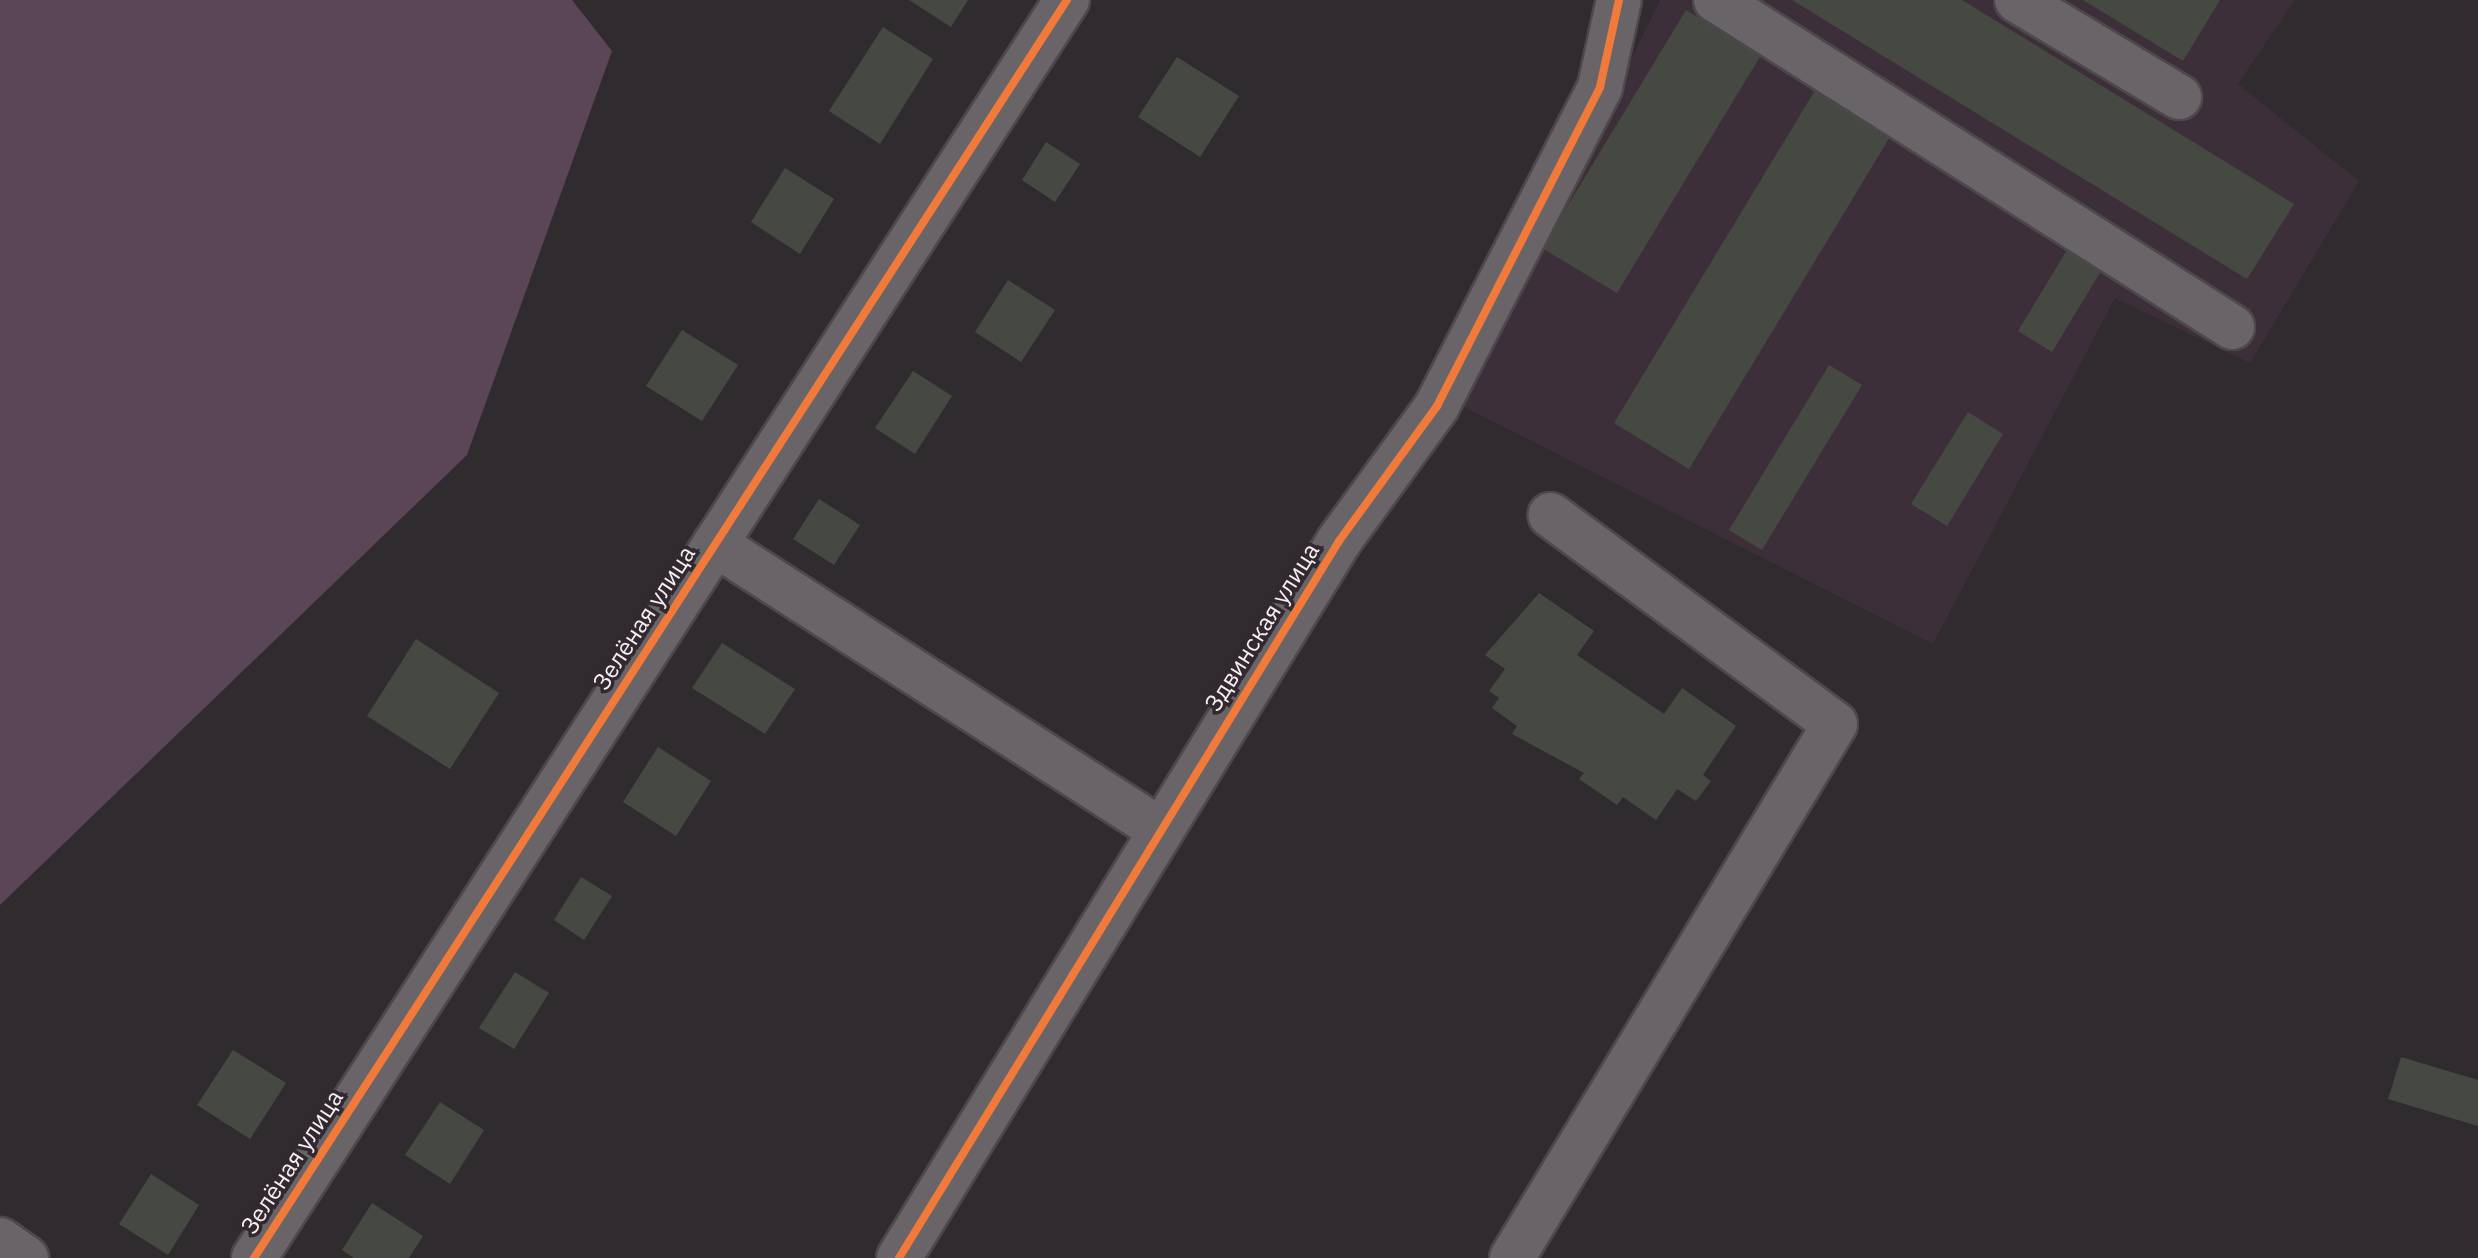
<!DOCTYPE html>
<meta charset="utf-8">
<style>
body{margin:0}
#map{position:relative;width:2478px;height:1258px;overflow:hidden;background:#302b2f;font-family:"IBM Plex Sans",sans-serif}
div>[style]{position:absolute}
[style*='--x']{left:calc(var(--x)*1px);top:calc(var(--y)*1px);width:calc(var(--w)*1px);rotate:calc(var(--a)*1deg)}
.built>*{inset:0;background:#3c2f39}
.green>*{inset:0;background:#5b4658}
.building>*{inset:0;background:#464942}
.roads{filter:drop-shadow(2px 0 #4c484b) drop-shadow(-2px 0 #4c484b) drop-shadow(0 2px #4c484b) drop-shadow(0 -2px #4c484b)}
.minor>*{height:44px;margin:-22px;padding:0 22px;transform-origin:22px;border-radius:22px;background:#686467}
.cycleway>*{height:8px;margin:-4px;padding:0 4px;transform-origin:4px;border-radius:4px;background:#f17a3a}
span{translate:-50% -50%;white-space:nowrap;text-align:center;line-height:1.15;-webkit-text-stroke:7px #322930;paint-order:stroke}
.street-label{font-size:24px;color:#f5eff4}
</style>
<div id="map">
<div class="built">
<i style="clip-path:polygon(1660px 0,2295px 0,2238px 84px,2359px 181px,2250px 363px,2115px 298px,1933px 644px,1462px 406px)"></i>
</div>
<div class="green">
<i style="clip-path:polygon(0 0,572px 0,612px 51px,467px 455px,0 905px)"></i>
</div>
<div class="building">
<i style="clip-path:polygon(909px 0,968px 0,951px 27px)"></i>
<i style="clip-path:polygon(1792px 0,1962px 0,2294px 204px,2247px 279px)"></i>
<i style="clip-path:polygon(2083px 0,2220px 0,2183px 61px)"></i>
<i style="clip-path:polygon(1686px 10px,1761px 55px,1617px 293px,1542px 248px)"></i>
<i style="clip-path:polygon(883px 27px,933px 59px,880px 144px,829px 111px)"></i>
<i style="clip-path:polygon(1177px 57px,1239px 96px,1200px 157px,1138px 117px)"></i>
<i style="clip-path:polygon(1817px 87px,1893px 132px,1689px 469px,1614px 423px)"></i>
<i style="clip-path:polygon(1046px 142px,1080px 164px,1055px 202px,1022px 180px)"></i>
<i style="clip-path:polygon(785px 168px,834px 199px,800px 254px,751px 222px)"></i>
<i style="clip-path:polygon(2070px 245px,2104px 266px,2052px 352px,2018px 331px)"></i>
<i style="clip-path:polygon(1008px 280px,1055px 310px,1021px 362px,975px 332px)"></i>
<i style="clip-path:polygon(682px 330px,738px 365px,702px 421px,646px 386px)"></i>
<i style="clip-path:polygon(1829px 365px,1862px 385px,1762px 550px,1729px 530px)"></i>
<i style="clip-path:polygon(913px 371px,952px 396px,915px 454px,875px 428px)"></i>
<i style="clip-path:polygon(1968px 412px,2003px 434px,1947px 526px,1911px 504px)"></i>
<i style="clip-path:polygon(819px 499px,860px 525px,834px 565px,793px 539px)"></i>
<i style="clip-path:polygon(1539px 593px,1594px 631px,1577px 655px,1664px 714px,1682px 688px,1736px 726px,1703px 775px,1711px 781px,1696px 801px,1677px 789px,1656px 820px,1623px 797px,1617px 805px,1579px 779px,1584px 773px,1512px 734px,1517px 726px,1492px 708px,1499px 698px,1489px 691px,1505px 669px,1485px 655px)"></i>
<i style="clip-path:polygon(416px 639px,499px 693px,450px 769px,367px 716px)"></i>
<i style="clip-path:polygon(722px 643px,795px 689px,765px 734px,692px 688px)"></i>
<i style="clip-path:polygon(658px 747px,711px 781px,676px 836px,623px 802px)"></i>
<i style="clip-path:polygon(581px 877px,612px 896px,584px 940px,554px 920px)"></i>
<i style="clip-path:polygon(515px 972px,549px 993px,514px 1049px,479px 1028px)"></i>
<i style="clip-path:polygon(233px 1050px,286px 1083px,250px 1139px,197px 1105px)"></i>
<i style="clip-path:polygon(2401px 1057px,2478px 1080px,2478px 1126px,2388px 1099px)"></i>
<i style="clip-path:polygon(440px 1102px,484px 1130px,450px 1184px,405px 1155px)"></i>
<i style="clip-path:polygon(151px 1174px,199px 1205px,168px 1255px,119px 1224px)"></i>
<i style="clip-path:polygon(372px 1203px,423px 1236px,409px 1258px,354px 1258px,342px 1250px)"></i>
</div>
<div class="roads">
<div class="minor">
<i style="--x:1716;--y:0;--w:611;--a:32.36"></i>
<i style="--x:2017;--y:0;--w:189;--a:30.9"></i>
<i style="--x:715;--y:544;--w:528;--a:32.7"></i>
<i style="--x:0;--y:1240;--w:32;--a:35"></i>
<i style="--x:254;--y:1258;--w:1498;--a:-57.13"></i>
<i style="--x:899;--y:1258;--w:841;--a:-58.46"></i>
<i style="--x:1339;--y:541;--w:167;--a:-54"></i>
<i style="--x:1437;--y:406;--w:358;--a:-62.9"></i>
<i style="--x:1600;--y:87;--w:89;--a:-77.7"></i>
<i style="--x:1512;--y:1258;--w:624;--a:-58.83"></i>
<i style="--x:1835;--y:724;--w:353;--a:-143.7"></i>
</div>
</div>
<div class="cycleway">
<i style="--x:254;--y:1258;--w:1498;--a:-57.13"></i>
<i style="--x:899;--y:1258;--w:841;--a:-58.46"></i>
<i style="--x:1339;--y:541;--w:167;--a:-54"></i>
<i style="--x:1437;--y:406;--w:358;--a:-62.9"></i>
<i style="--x:1600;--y:87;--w:89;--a:-77.7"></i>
</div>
<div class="street-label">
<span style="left:644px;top:618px;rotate:-57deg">Зелёная улица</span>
<span style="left:1262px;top:627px;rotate:-58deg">Здвинская улица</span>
<span style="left:292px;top:1162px;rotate:-57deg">Зелёная улица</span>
</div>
</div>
